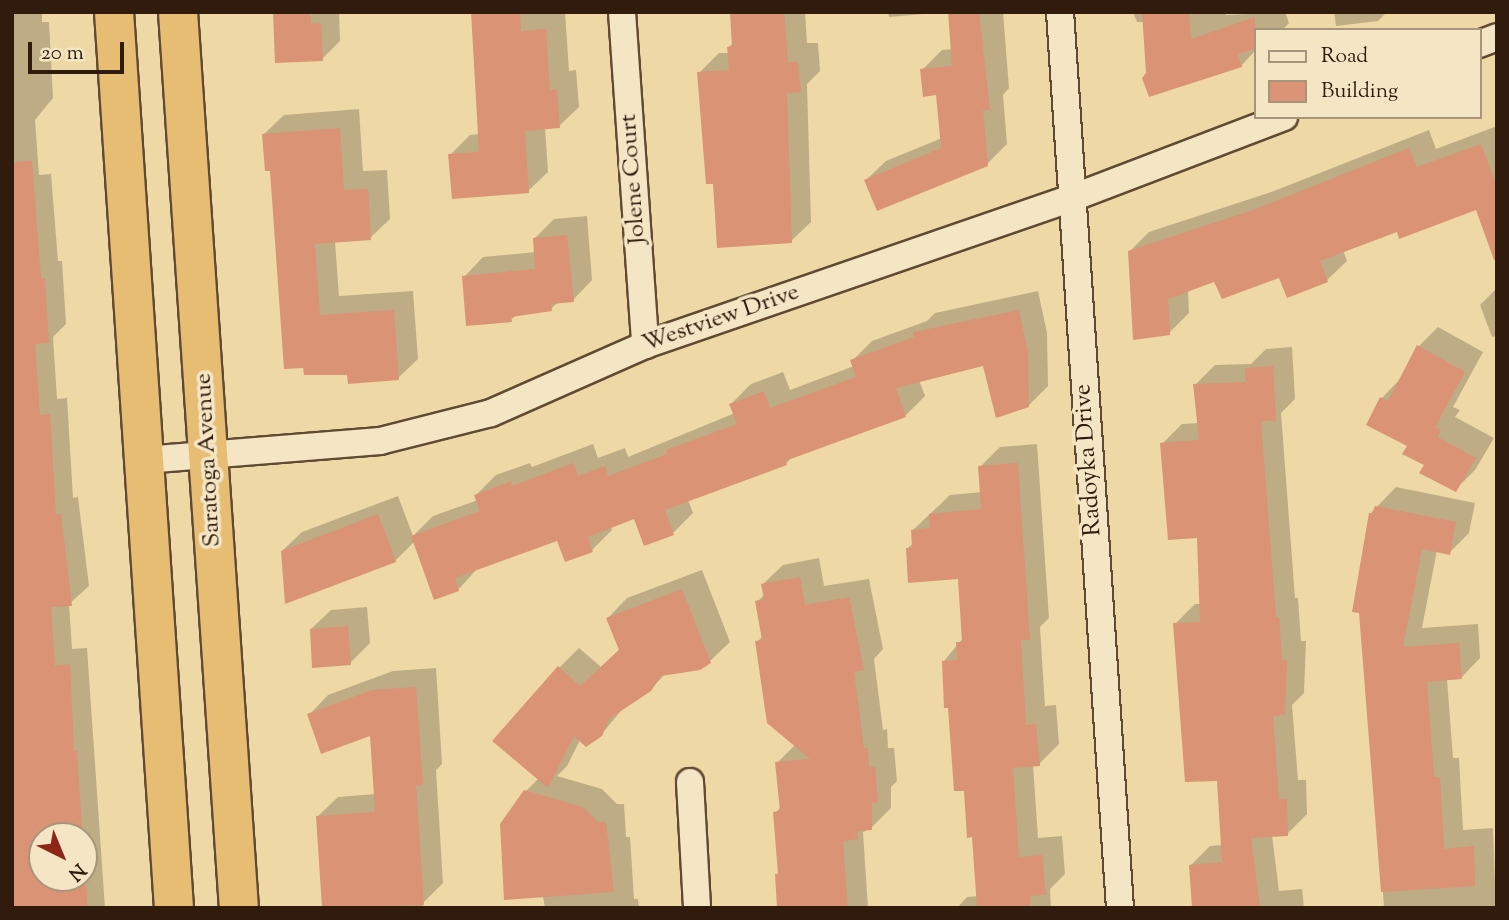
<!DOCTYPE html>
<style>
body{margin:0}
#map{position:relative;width:1509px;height:920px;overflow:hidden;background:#eed8a6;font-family:"Sorts Mill Goudy",serif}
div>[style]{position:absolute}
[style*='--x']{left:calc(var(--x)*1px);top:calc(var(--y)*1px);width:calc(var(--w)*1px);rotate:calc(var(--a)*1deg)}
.shadow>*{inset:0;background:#0003}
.building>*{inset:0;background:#da9375}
.roads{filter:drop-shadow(2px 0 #604a33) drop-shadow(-2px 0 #604a33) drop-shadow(0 2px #604a33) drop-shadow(0 -2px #604a33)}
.minor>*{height:26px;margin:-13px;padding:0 13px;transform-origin:13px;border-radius:13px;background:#f4e6c5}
.trunk>*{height:38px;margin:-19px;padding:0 19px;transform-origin:19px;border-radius:19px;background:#e7bc73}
span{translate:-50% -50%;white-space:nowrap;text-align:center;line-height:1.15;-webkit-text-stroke:7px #f4e6c5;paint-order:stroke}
.street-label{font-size:24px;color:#301b0d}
.frame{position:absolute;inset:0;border:14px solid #301b0d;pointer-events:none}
.legend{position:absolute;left:1254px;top:28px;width:228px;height:91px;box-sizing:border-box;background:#f4e6c5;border:2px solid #a6957b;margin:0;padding:9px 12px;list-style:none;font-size:21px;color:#301b0d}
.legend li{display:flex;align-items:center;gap:14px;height:35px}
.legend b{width:35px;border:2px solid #a6957b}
.north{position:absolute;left:28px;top:822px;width:70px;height:70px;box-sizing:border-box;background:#f4e6c5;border:2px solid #a6957b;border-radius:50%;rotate:137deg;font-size:19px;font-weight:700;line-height:28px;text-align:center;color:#301b0d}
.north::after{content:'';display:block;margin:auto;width:24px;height:32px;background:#8f2418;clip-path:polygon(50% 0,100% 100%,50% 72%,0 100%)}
.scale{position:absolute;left:28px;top:42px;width:96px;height:32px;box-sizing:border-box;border:4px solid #301b0d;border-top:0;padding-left:9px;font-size:21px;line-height:24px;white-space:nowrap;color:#301b0d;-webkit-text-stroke:5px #f4e6c5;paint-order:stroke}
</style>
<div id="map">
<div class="shadow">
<i style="clip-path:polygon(evenodd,12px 12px,42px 12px,42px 22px,49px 22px,53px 98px,35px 120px,39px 175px,51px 174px,58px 261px,62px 261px,66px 324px,53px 337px,57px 399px,67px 398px,73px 498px,78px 497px,89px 586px,69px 604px,72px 649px,87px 648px,105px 908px,12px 908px,12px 12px,42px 836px,84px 836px,84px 878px,42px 878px,42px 836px)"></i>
<i style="clip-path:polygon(275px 12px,339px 12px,340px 41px,322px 59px)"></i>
<i style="clip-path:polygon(473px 12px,565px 12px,569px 71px,576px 70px,579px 107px,559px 126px,545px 127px,548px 172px,528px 191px,450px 155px,470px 135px,480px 134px)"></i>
<i style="clip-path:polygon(732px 12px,805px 12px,807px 43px,818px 43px,820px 71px,807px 84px,811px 222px,791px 241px,715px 182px,699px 73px,719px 53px,729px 53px,729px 47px,734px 42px)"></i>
<i style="clip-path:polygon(888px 12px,946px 12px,889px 17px)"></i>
<i style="clip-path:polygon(950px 12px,1003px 12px,1009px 88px,1003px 95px,1007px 144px,987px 164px,866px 180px,886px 161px,942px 138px,937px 93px,922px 70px,942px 50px,953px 49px)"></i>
<i style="clip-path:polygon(1133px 12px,1226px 12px,1226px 15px,1285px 12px,1289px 23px,1282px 30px,1255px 30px,1255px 51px,1241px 66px,1148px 74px,1144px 22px,1137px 22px)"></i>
<i style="clip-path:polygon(1334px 12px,1387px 12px,1378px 21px,1336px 26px)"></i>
<i style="clip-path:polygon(359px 109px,363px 171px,387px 170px,390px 219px,370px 238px,335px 241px,339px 296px,413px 291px,418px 359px,398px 378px,349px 373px,305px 373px,264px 134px,284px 115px)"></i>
<i style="clip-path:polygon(1497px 126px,1497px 216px,1477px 208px,1398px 230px,1343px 250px,1347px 261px,1327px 280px,1280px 276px,1215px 280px,1188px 290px,1189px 313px,1169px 333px,1130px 251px,1149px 232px,1274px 191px,1429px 130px,1436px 149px)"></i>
<i style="clip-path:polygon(587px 216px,592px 280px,573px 300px,559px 301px,551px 309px,517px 314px,511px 320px,464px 277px,483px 257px,536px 252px,534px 239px,554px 219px)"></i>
<i style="clip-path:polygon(1497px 288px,1497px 336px,1492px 337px,1480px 305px)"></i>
<i style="clip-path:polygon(1038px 291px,1047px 333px,1048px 386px,1028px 406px,984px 364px,919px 380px,925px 396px,905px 416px,792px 457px,786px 464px,688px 500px,693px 513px,673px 533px,635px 517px,611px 526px,612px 530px,592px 550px,566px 560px,558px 539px,478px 568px,458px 590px,415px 541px,395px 561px,282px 551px,302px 532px,398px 496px,413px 536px,433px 516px,478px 500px,476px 495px,496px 475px,530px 463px,532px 467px,593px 444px,598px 458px,625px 448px,628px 457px,735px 413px,731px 404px,751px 384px,783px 372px,790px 390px,854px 366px,852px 361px,872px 341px,927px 321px,935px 313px)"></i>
<i style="clip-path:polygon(1438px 327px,1483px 352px,1453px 407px,1460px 410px,1455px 417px,1494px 438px,1475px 470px,1456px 489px,1409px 445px,1382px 398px,1401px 378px,1419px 346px)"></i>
<i style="clip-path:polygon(1292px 347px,1295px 399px,1281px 413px,1295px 598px,1298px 598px,1301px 641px,1306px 641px,1304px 693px,1292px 705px,1298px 780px,1306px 780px,1307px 814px,1287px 834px,1272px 835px,1279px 891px,1302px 889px,1304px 908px,1205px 908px,1190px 866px,1210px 846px,1223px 845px,1218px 779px,1175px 624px,1195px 604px,1201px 604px,1199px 537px,1162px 444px,1182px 424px,1199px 423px,1195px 385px,1215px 365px,1251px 364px,1266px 349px)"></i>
<i style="clip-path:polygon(1037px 444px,1049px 618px,1040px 627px,1045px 706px,1056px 705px,1059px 744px,1039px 764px,1033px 764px,1038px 838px,1062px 836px,1065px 874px,1050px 889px,1051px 908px,957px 908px,967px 897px,978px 896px,974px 836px,944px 661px,964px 637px,960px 578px,907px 549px,914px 542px,913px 530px,950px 495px,982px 492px,980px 467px,1000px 447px)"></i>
<i style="clip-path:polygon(1396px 487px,1475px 503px,1469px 533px,1449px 553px,1437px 550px,1422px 628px,1478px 624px,1480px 658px,1461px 678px,1447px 679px,1453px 758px,1459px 758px,1463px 830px,1493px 828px,1496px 908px,1384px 908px,1374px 758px,1370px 514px)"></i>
<i style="clip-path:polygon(819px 558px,824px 586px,869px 579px,883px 649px,874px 659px,883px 730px,887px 729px,888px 748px,894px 748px,897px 781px,891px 787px,891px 808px,871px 828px,863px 832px,868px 908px,802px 908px,777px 874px,780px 871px,775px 813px,782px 806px,777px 763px,796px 744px,757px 642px,763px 636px,757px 602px,765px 594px,763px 584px,783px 565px)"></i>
<i style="clip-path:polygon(702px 570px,730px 642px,710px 661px,666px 673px,650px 690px,624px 707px,601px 735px,580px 740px,567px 766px,557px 776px,602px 789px,617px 804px,624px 804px,626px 837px,630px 837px,634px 899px,638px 899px,639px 908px,545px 908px,525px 792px,539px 778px,559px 668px,579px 648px,601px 667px,620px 649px,608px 618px,627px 598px)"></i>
<i style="clip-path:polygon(367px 607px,370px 643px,350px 663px,311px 629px,331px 610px)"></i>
<i style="clip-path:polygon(436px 668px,442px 764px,436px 770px,443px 883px,422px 904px,423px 908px,323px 908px,318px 816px,338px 797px,375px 794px,372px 734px,309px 715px,328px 695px,393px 671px)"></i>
</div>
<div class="building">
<i style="clip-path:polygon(273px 12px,310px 12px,311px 24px,321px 23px,323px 61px,275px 63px)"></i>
<i style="clip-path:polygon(471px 12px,520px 12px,521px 31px,546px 29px,550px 90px,557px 89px,560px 128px,525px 131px,529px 193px,452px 199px,448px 154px,479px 152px)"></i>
<i style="clip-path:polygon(730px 12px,784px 12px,788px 62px,798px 62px,801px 92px,787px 93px,792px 243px,717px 248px,713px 184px,706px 184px,697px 72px,729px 70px,727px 47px,732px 46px)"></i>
<i style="clip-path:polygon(948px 12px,979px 12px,990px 110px,983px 110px,988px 166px,877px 211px,864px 180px,941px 148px,936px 95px,923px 97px,920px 69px,952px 66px)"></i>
<i style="clip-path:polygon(1142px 12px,1189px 12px,1191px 39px,1255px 17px,1255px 49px,1238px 54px,1242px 67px,1149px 97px,1142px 78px,1146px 73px)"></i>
<i style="clip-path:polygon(340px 128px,344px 190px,368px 189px,371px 240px,315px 244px,320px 315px,394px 310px,399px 380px,348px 384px,347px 375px,304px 375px,303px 368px,284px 369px,270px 171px,265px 171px,262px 134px)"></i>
<i style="clip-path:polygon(1481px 144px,1497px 187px,1497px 259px,1494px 260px,1476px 210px,1399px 239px,1397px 232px,1320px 261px,1328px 282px,1287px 298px,1279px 278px,1222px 299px,1214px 282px,1168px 299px,1170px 335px,1133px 340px,1128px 251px,1253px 210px,1409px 148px,1417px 167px)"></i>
<i style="clip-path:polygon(32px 161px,41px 278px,45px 278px,49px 343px,35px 344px,40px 415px,50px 414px,56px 514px,61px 514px,72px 606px,51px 607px,55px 666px,70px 664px,74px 751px,77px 751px,82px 828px,81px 836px,42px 836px,42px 878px,84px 878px,84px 866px,88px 908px,12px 908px,12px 162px)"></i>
<i style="clip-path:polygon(567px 235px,574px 302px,551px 304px,552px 311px,511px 317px,512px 322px,466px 326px,462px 276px,535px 269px,533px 238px)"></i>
<i style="clip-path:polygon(1019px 310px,1028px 353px,1029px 407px,996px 418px,983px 366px,896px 388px,906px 417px,785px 461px,787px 465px,665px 510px,674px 535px,644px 546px,634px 519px,588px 537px,593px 552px,565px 562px,557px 541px,455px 578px,459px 591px,434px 600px,411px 536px,480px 511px,474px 495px,511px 481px,512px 486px,573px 463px,578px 476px,605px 466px,608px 476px,667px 454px,666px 450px,737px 424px,729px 404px,764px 391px,770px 408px,856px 377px,850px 360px,914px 337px,913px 332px)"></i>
<i style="clip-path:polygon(1417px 345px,1465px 372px,1435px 427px,1441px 430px,1437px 437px,1476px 458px,1456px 492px,1419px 473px,1424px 465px,1402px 454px,1407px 446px,1366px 425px,1380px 397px,1388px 401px)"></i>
<i style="clip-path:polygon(1273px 366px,1276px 421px,1261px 421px,1276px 617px,1279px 617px,1282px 660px,1287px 660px,1285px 715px,1273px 716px,1279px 799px,1287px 799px,1288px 836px,1251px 838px,1260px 908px,1192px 908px,1189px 865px,1222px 862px,1217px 781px,1185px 782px,1173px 623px,1200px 622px,1197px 538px,1168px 540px,1160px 443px,1199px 440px,1193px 384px,1246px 382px,1245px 368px)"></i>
<i style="clip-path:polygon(1018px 463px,1030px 640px,1021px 640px,1026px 725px,1036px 724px,1040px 766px,1013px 768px,1019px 857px,1042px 855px,1046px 895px,1030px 896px,1031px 908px,977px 908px,972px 837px,967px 838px,964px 791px,954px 791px,948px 708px,944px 708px,942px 661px,957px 660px,956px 642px,962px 642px,958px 579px,908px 583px,906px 548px,912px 548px,911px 530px,930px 528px,929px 514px,981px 509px,978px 466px)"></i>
<i style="clip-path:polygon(1375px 506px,1456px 522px,1450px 555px,1422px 549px,1403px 647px,1459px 643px,1462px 679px,1427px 682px,1434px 777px,1440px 777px,1444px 849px,1474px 846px,1475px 886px,1381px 892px,1359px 613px,1352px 612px,1369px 513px,1372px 513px)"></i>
<i style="clip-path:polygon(378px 514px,396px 562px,285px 604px,281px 551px)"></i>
<i style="clip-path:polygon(800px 577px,805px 605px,849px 597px,864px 670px,854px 672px,864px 748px,868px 748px,869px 767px,875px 767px,878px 802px,872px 803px,872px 830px,857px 831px,858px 839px,843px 841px,848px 908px,777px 908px,775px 874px,778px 874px,773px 812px,780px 811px,775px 762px,810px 759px,767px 723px,755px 641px,762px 640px,755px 601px,764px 599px,761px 584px)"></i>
<i style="clip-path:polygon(682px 589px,711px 663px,700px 670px,661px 676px,651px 691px,609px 719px,602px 736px,586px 747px,574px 736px,548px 788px,492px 741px,558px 666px,580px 686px,619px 650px,606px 618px)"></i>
<i style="clip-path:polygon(348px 626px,351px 665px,312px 668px,310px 629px)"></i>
<i style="clip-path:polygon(416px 687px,423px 785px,416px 786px,424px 905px,322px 908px,316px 816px,375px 812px,370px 736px,321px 754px,307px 714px,372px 690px)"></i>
<i style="clip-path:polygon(524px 790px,583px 807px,598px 822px,606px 822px,614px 892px,504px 900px,500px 824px)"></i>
</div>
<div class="roads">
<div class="minor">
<i style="--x:622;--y:12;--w:334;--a:86"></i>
<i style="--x:1060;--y:12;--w:898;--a:86.17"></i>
<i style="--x:1479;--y:44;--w:19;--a:-21"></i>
<i style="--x:144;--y:460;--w:237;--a:-4.6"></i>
<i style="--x:380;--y:441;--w:114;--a:-14.2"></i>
<i style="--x:491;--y:413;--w:168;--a:-23.8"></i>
<i style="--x:645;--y:345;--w:452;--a:-19"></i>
<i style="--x:1072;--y:198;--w:227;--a:-20.9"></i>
<i style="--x:690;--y:782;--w:126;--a:86.8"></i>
</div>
<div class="trunk">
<i style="--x:114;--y:12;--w:898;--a:86.17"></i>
<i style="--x:178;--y:12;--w:898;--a:86.11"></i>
</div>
</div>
<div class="street-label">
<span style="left:634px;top:179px;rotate:-94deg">Jolene Court</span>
<span style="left:721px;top:319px;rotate:-19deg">Westview Drive</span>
<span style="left:209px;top:460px;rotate:-93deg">Saratoga Avenue</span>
<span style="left:1089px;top:460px;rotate:-94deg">Radoyka Drive</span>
</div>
<div class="frame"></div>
<ul class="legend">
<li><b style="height:9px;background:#f4e6c5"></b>Road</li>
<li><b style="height:19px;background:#da9375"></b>Building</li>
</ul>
<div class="north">N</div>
<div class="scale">20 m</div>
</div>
